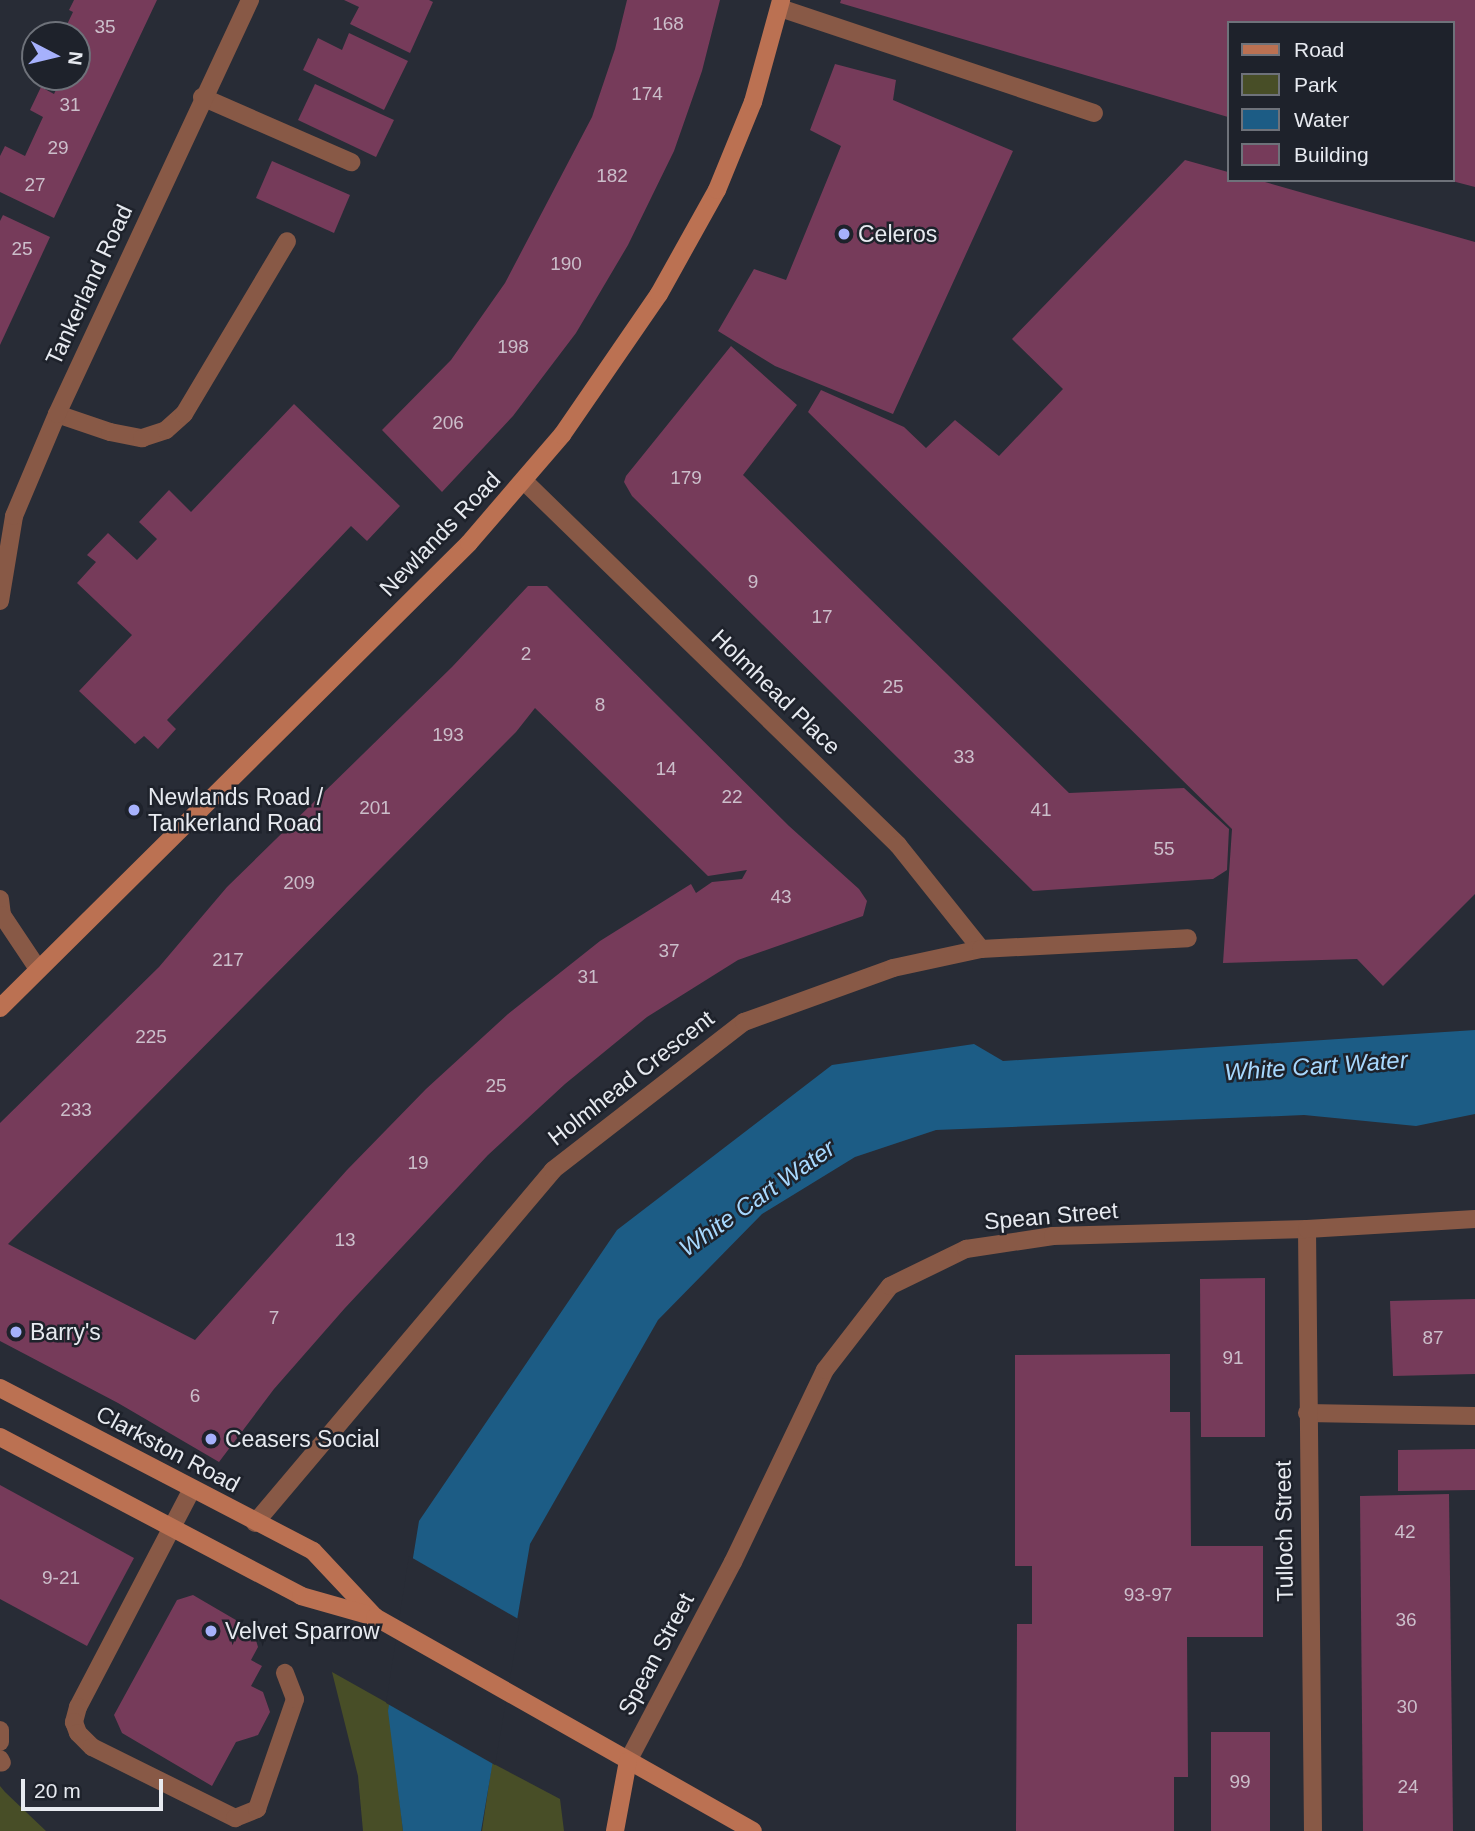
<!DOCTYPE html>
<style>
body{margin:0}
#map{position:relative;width:1475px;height:1831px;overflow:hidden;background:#282c36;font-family:Helvetica,sans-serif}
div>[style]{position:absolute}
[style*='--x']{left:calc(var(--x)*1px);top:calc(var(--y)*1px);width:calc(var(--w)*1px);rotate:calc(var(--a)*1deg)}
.green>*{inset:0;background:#484e27}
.water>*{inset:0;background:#1c5c85}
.pier>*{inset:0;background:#282c36}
.building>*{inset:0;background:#763b5a}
.lane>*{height:18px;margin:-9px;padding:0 9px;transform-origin:9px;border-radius:9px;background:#885946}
.street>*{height:18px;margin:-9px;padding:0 9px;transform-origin:9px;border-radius:9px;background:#885946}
.secondary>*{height:18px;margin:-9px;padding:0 9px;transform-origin:9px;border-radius:9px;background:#bb7152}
.dots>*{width:19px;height:19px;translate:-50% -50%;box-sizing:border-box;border:4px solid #1e222b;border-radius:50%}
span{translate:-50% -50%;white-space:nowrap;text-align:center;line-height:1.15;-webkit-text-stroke:5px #1e222b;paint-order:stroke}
.number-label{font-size:19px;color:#cbbeca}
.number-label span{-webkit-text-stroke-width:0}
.poi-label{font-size:23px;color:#e7eaf0}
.left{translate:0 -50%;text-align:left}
.street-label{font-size:23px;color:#e7eaf0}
.water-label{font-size:24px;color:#a7d8fe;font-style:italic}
.legend{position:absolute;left:1227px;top:21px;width:228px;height:161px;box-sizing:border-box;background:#1e222b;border:2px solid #6e727a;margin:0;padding:9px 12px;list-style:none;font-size:21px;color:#e7eaf0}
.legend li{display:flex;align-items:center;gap:14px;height:35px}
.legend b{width:35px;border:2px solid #6e727a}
.north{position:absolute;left:21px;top:21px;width:70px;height:70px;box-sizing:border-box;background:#1e222b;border:2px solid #6e727a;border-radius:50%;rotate:97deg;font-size:19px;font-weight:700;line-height:28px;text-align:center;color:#e7eaf0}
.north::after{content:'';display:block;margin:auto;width:24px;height:32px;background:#a6b1fc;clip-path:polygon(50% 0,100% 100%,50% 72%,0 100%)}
.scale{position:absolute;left:21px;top:1779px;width:142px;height:32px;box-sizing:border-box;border:4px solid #e7eaf0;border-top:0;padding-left:9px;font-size:21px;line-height:24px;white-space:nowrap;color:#e7eaf0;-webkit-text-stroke:5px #1e222b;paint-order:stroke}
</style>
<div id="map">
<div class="green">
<i style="clip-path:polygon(332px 1672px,389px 1704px,403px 1831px,363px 1831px,358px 1776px)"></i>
<i style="clip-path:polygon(492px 1763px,560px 1799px,564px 1831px,482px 1831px)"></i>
<i style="clip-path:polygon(0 1786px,5px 1792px,46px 1831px,0 1831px)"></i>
</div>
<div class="water">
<i style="clip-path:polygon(1475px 1030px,1475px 1114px,1416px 1126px,1304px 1115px,936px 1130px,855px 1157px,762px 1214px,658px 1320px,530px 1544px,481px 1831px,403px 1831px,388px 1711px,419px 1521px,617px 1230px,832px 1065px,974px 1044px,1003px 1061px)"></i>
</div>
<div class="pier">
<i style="clip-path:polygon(409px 1556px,520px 1620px,495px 1765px,386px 1703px)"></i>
</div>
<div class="building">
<i style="clip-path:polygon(74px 0,157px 0,54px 218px,0 192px,0 156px,5px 146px,25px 156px,43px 117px,30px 110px,41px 87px,54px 94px,62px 77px,77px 77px,77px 35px,62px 35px,73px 12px,69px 10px)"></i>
<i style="clip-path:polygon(344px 0,429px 0,433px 2px,410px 53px,350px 24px,359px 7px)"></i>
<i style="clip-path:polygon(627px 0,720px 0,702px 71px,674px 151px,628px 245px,576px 333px,513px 416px,442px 492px,382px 430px,451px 360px,505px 283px,592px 117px,615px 49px)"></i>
<i style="clip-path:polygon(841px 0,1475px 0,1475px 187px,1452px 181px,1452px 23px,1228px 23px,1228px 117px,840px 3px)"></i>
<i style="clip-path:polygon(349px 33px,408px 61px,384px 110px,303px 70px,318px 38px,342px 50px)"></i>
<i style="clip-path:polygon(835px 64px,896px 80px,893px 100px,1013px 151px,893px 414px,775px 366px,718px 331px,754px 269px,786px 280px,841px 146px,810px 130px)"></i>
<i style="clip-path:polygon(315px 84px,394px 120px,376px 157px,298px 120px)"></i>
<i style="clip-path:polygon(1185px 160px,1228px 172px,1228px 180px,1258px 180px,1475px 242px,1475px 894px,1383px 986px,1357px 959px,1223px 963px,1232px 829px,808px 412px,821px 390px,904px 427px,926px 448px,955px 420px,999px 456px,1063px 389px,1012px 339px)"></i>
<i style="clip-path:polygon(272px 161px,350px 195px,334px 233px,256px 198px)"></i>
<i style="clip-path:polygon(3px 215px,50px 237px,0 345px,0 221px)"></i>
<i style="clip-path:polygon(731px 346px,797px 405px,743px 475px,1069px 793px,1184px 788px,1229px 829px,1227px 870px,1213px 879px,1033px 891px,632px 496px,624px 482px,626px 476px)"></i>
<i style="clip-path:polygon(294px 404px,400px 506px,367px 541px,351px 526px,167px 720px,176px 729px,158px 749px,144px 736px,135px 744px,79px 691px,132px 635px,77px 583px,96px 562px,87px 555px,108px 533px,137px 560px,157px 539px,139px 522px,169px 490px,191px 512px)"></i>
<i style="clip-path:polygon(evenodd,528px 586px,547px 586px,789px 826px,859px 889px,867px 901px,863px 916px,738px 960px,647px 1017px,565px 1084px,488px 1155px,345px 1308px,274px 1389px,219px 1462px,118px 1403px,0 1341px,0 1123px,159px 967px,227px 887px,452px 667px,528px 586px,535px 708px,708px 876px,747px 870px,742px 879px,712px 882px,696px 893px,691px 884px,600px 941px,508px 1014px,426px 1089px,347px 1170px,195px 1340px,8px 1244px,516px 732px,535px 708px)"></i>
<i style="clip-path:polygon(1265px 1278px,1265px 1437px,1201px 1437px,1200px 1279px)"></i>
<i style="clip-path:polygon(1475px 1299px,1475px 1374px,1393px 1376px,1390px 1301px)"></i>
<i style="clip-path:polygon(1170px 1354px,1170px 1412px,1190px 1412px,1191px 1546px,1263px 1546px,1263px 1637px,1187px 1637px,1188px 1777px,1174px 1777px,1174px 1831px,1016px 1831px,1017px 1624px,1032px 1624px,1032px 1566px,1015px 1566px,1015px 1355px)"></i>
<i style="clip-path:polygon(1475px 1449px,1475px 1490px,1398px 1491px,1398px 1450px)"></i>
<i style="clip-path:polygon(0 1485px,134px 1558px,87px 1646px,0 1599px)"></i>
<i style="clip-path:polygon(1449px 1494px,1453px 1831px,1363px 1831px,1360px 1496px)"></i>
<i style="clip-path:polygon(193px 1595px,253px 1630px,258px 1647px,251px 1660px,262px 1666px,251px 1686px,263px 1692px,270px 1712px,258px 1735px,236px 1742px,212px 1786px,122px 1733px,114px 1715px,177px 1600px)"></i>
<i style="clip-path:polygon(1211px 1732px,1270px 1732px,1270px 1831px,1211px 1831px)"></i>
</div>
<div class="lane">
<i style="--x:780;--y:8;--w:331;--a:18.5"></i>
<i style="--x:202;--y:97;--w:163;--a:23.6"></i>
<i style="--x:57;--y:414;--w:56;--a:18.8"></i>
<i style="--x:110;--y:432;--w:33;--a:11"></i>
<i style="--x:142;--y:438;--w:25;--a:-18"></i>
<i style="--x:166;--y:430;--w:24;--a:-42"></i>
<i style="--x:184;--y:414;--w:201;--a:-59.2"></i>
<i style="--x:1307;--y:1413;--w:168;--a:1"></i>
<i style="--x:192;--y:1489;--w:246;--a:117.6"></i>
<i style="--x:78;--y:1707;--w:16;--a:105"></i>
<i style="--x:74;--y:1722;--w:12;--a:70"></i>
<i style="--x:78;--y:1733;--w:20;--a:45"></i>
<i style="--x:92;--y:1747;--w:160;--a:26.4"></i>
<i style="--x:235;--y:1818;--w:24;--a:-22"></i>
<i style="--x:257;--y:1809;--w:116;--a:-70.9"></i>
<i style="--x:295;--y:1699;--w:28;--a:-111"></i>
</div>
<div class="street">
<i style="--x:524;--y:481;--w:522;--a:44.22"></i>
<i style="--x:898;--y:845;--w:133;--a:51.4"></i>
<i style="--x:0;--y:601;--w:86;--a:-80.6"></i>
<i style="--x:14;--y:516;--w:111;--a:-67.1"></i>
<i style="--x:57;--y:414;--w:457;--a:-65"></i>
<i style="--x:0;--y:899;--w:16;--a:83"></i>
<i style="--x:2;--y:915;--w:65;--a:56.3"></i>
<i style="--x:1307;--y:1229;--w:602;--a:89.43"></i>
<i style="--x:255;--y:1523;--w:462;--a:-49.8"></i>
<i style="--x:553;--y:1170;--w:242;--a:-37.8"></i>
<i style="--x:744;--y:1022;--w:158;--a:-19.9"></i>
<i style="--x:893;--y:968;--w:90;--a:-12.2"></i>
<i style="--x:981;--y:949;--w:207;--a:-3"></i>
<i style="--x:0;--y:1730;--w:12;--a:90"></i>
<i style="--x:0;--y:1759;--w:4;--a:63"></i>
<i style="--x:628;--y:1761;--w:225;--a:-62.2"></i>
<i style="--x:733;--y:1562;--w:213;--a:-64.4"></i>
<i style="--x:825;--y:1370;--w:106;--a:-52.3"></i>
<i style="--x:890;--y:1286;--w:85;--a:-26"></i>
<i style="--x:966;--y:1249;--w:88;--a:-8.5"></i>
<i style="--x:1053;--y:1236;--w:254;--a:-1.6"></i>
<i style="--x:1307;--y:1229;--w:168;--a:-3.4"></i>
</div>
<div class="secondary">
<i style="--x:0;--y:1008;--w:660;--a:-44.75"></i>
<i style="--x:469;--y:543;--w:143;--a:-49.3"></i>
<i style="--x:562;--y:435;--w:171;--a:-55.5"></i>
<i style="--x:659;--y:294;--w:119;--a:-60.9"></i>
<i style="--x:717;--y:190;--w:95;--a:-67.8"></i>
<i style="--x:753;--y:102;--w:106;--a:-74.6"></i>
<i style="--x:0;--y:1388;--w:353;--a:27.5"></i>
<i style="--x:313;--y:1551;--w:91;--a:46.8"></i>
<i style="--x:0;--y:1437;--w:340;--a:27.8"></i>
<i style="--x:301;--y:1596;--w:77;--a:15.8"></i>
<i style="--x:375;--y:1617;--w:434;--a:29.5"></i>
<i style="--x:615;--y:1831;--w:71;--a:-79.5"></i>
</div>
<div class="dots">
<i style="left:844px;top:234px;background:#a6b1fc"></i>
<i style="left:134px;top:810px;background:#a6b1fc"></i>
<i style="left:16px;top:1332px;background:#a6b1fc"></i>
<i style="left:211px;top:1439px;background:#a6b1fc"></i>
<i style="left:211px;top:1631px;background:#a6b1fc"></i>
</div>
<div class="number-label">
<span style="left:668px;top:24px">168</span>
<span style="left:105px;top:27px">35</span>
<span style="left:647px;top:94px">174</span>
<span style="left:70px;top:105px">31</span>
<span style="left:58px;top:148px">29</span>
<span style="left:612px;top:176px">182</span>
<span style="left:35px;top:185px">27</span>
<span style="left:22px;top:249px">25</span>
<span style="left:566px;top:264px">190</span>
<span style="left:513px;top:347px">198</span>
<span style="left:448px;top:423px">206</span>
<span style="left:686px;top:478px">179</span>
<span style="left:753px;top:582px">9</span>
<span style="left:822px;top:617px">17</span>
<span style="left:526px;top:654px">2</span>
<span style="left:893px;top:687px">25</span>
<span style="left:600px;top:705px">8</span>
<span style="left:448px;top:735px">193</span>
<span style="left:964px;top:757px">33</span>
<span style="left:666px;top:769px">14</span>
<span style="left:732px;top:797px">22</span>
<span style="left:375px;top:808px">201</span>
<span style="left:1041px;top:810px">41</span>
<span style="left:1164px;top:849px">55</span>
<span style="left:299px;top:883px">209</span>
<span style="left:781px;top:897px">43</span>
<span style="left:669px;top:951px">37</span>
<span style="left:228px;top:960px">217</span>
<span style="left:588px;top:977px">31</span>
<span style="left:151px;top:1037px">225</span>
<span style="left:496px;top:1086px">25</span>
<span style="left:76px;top:1110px">233</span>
<span style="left:418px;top:1163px">19</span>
<span style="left:345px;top:1240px">13</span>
<span style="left:274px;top:1318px">7</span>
<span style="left:1433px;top:1338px">87</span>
<span style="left:1233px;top:1358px">91</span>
<span style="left:195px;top:1396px">6</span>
<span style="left:1405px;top:1532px">42</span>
<span style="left:61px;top:1578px">9-21</span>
<span style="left:1148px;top:1595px">93-97</span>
<span style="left:1406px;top:1620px">36</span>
<span style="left:1407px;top:1707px">30</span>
<span style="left:1240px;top:1782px">99</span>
<span style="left:1408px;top:1787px">24</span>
</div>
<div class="poi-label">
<span class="left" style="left:858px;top:234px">Celeros</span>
<span class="left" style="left:148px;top:810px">Newlands Road /<br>Tankerland Road</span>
<span class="left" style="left:30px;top:1332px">Barry's</span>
<span class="left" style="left:225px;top:1439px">Ceasers Social</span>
<span class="left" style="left:225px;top:1631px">Velvet Sparrow</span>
</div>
<div class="street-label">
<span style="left:89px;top:285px;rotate:-65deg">Tankerland Road</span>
<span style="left:440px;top:534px;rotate:-46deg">Newlands Road</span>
<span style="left:776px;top:692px;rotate:44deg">Holmhead Place</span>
<span style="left:631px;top:1078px;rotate:-38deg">Holmhead Crescent</span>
<span style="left:1051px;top:1216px;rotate:-5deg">Spean Street</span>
<span style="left:168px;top:1449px;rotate:28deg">Clarkston Road</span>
<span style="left:1284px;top:1531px;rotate:-91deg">Tulloch Street</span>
<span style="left:656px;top:1654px;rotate:-62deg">Spean Street</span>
</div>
<div class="water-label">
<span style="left:1316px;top:1066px;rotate:-4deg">White Cart Water</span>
<span style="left:757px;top:1198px;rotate:-35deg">White Cart Water</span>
</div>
<ul class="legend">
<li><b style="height:9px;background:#bb7152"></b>Road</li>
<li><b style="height:19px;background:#484e27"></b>Park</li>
<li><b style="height:19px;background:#1c5c85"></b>Water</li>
<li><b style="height:19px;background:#763b5a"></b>Building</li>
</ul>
<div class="north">N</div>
<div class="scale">20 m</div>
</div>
